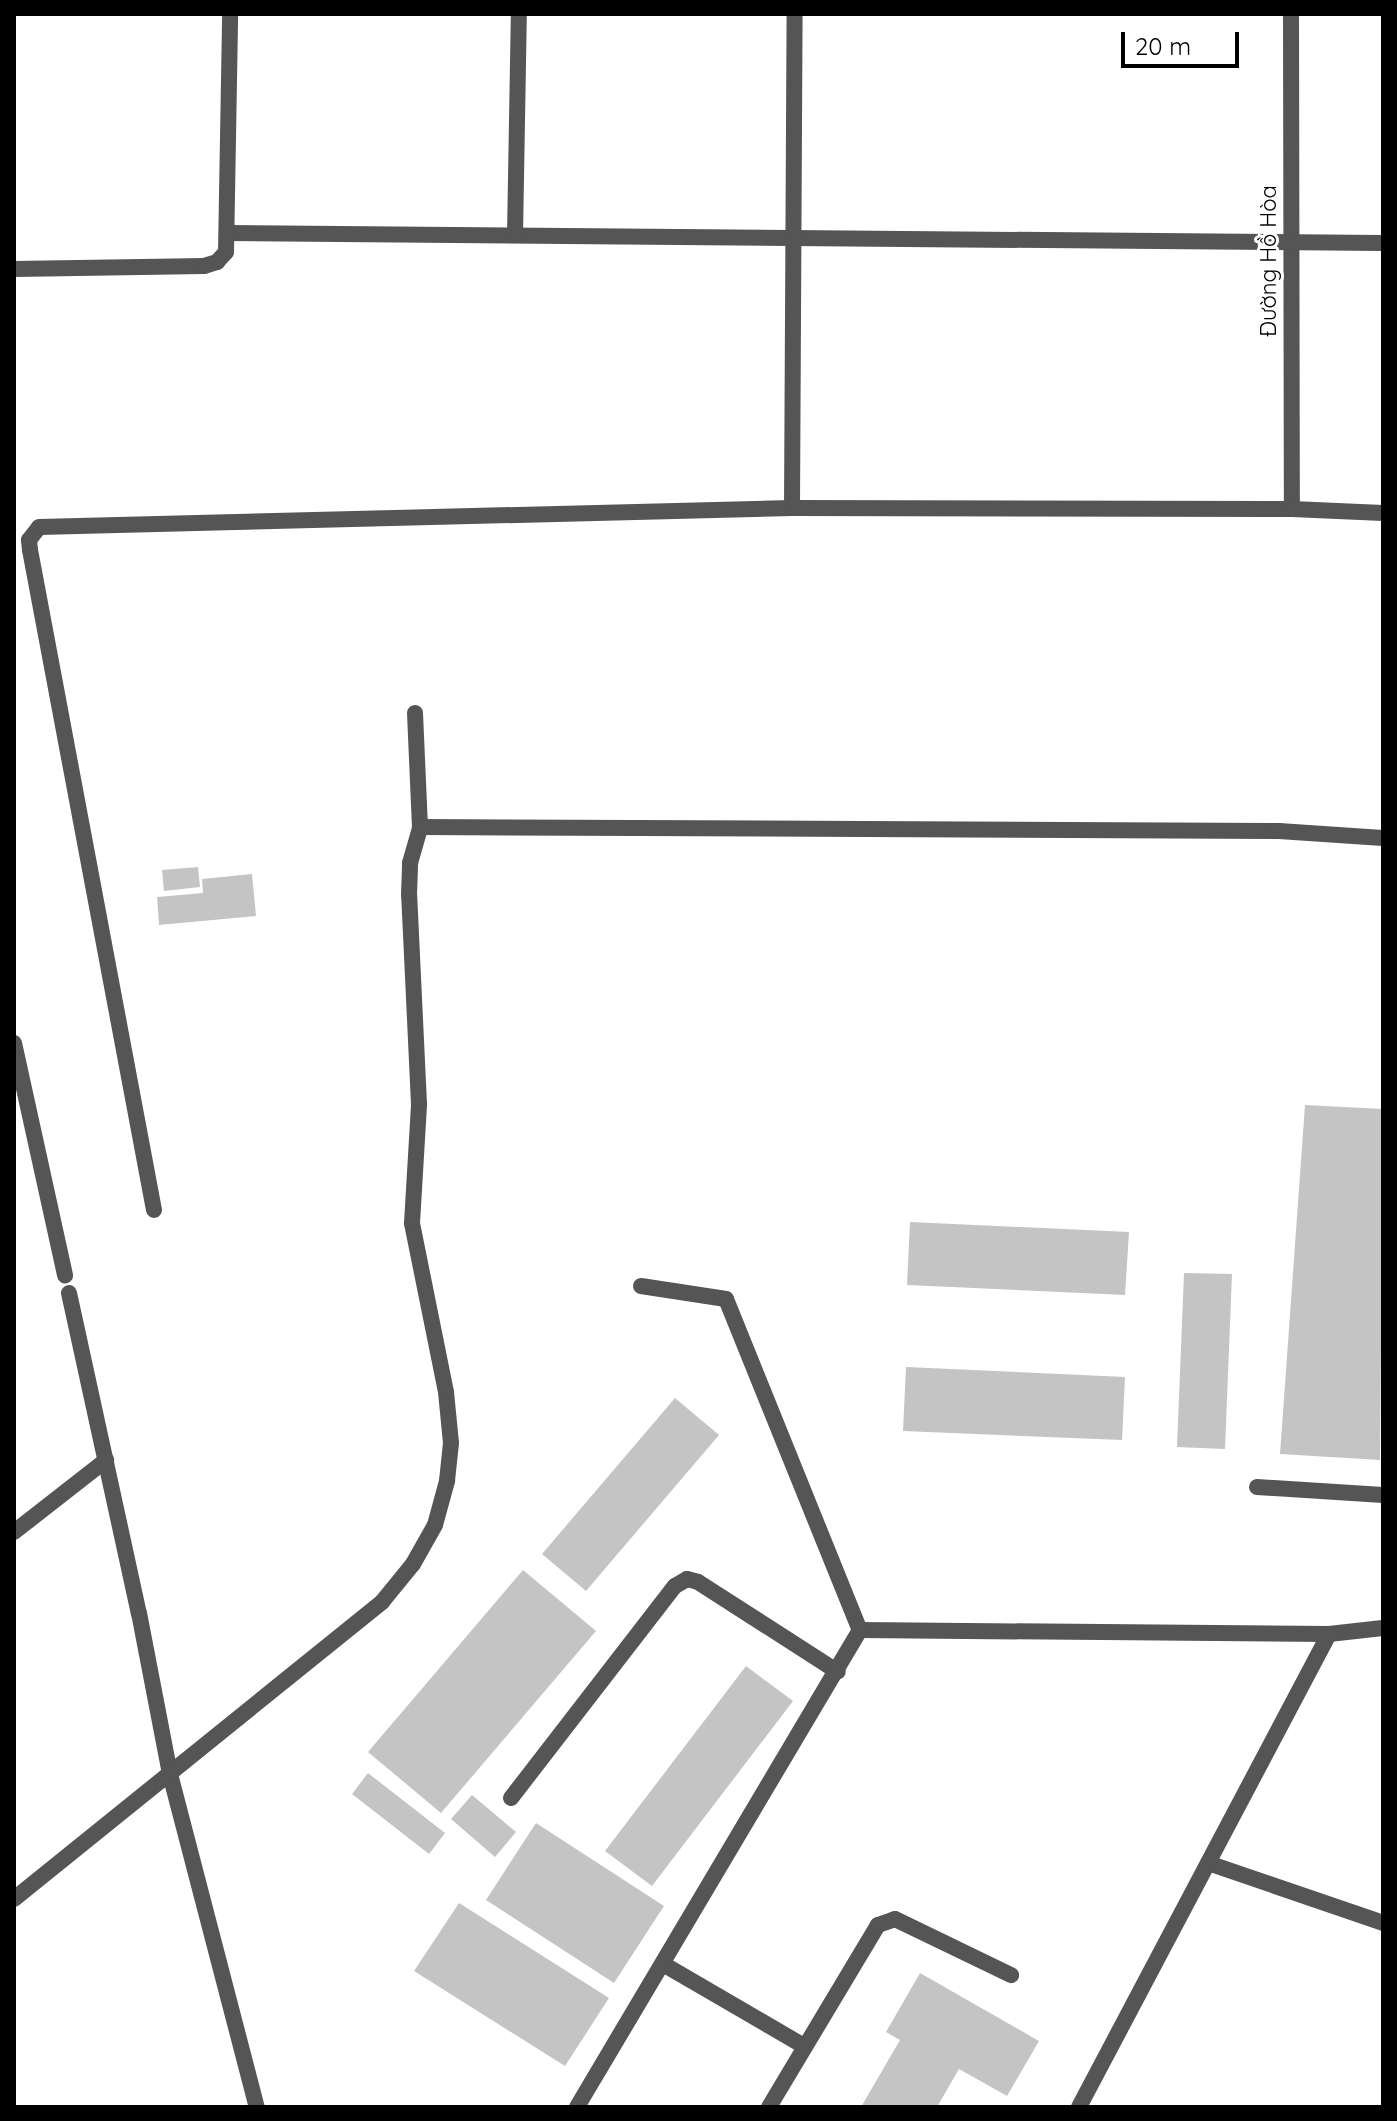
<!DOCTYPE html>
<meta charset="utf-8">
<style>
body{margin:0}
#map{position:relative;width:1397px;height:2121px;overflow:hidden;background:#fff;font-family:Quicksand,sans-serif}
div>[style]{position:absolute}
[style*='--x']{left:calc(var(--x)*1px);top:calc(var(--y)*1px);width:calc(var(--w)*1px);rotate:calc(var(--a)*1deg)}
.building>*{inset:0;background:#c4c4c4}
.service>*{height:16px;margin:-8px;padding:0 8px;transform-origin:8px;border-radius:8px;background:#555}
.minor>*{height:16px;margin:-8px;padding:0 8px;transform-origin:8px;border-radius:8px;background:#555}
span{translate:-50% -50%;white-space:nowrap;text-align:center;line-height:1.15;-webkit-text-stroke:6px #fff;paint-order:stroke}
.street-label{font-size:22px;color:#000}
.frame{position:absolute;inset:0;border:16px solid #000;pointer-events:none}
.scale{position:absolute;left:1121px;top:32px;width:118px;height:36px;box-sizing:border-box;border:4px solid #000;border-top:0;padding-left:10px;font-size:24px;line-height:28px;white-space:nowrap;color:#000;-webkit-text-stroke:6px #fff;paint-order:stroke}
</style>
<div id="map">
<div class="building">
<i style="clip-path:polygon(198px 867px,200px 887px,164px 891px,162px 870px)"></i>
<i style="clip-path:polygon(252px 874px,256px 916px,159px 925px,157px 897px,203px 893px,202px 879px)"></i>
<i style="clip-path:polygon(1305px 1105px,1383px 1109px,1380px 1460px,1280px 1454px)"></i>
<i style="clip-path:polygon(910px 1222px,1129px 1232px,1125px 1295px,907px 1285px)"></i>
<i style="clip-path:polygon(1184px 1273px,1232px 1274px,1225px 1449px,1177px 1447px)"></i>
<i style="clip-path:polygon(906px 1367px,1125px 1377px,1122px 1440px,903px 1431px)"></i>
<i style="clip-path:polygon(675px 1398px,719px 1435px,586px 1591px,542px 1554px)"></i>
<i style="clip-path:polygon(523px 1570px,596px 1631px,441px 1813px,368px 1752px)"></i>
<i style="clip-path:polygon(746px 1666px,793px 1701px,652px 1886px,605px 1851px)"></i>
<i style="clip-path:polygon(368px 1773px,445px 1833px,429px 1854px,352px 1794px)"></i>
<i style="clip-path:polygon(472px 1795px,516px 1832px,495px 1857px,451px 1819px)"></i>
<i style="clip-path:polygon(536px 1823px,664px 1906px,614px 1983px,486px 1900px)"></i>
<i style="clip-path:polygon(459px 1903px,609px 1998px,565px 2066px,414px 1971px)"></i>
<i style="clip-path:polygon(920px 1973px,1039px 2041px,1007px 2096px,959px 2069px,937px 2107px,861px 2107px,900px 2040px,886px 2032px)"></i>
</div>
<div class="service">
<i style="--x:641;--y:1286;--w:86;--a:8.7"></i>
<i style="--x:726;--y:1299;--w:357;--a:68"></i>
<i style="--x:860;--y:1630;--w:469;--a:0.5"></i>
<i style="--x:1329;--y:1634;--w:54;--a:-6.3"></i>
<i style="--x:1257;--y:1487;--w:126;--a:3.6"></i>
<i style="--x:511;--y:1798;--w:268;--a:-52.3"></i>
<i style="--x:675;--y:1586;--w:14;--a:-30"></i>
<i style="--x:687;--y:1579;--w:11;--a:15"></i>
<i style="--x:698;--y:1582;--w:166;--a:32.7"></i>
<i style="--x:1208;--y:1863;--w:185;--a:18.9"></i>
<i style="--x:663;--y:1964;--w:163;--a:30.2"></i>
<i style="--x:577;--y:2107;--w:555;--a:-59.32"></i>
<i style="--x:769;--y:2107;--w:212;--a:-59.1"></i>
<i style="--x:878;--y:1925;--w:18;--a:-19"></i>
<i style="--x:895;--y:1919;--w:129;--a:25.8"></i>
<i style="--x:1079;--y:2107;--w:535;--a:-62.14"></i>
</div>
<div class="minor">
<i style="--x:1291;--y:14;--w:495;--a:89.9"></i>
<i style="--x:229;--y:233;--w:1154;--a:0.5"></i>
<i style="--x:515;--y:235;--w:221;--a:-89"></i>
<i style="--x:14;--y:269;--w:190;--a:-0.9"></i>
<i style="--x:204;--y:266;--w:14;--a:-17"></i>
<i style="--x:217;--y:262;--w:13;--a:-48"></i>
<i style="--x:226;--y:252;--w:238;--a:-89"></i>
<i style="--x:792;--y:508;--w:494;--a:-89.7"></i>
<i style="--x:415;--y:713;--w:114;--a:87.5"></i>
<i style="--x:14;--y:1043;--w:238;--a:77.6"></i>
<i style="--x:154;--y:1210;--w:672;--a:-100.64"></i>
<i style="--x:30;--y:550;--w:10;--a:-96"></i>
<i style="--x:29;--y:540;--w:16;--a:-52"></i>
<i style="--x:39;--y:527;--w:753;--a:-1.45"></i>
<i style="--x:792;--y:508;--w:500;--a:0.11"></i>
<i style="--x:1292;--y:509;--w:91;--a:2.5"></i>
<i style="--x:69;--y:1293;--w:328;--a:77.7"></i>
<i style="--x:139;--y:1613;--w:164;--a:79.1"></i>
<i style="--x:170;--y:1774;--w:344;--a:75.4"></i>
<i style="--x:14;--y:1532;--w:117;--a:-38"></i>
<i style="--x:14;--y:1899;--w:473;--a:-38.9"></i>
<i style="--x:382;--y:1602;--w:49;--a:-50.8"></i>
<i style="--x:413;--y:1564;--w:45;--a:-60.6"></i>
<i style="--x:435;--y:1525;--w:46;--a:-74.7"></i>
<i style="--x:447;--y:1481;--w:38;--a:-84"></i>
<i style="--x:451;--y:1443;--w:51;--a:-95.6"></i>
<i style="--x:446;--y:1392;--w:172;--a:-101.4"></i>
<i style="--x:412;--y:1223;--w:119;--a:-86.6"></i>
<i style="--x:419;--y:1104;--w:209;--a:-92.7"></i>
<i style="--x:409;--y:895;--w:32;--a:-88"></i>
<i style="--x:410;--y:863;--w:37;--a:-74"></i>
<i style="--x:420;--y:827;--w:859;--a:0.27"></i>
<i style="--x:1279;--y:831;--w:104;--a:3.9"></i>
</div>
<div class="street-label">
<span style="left:1269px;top:261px;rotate:-90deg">Đường Hồ Hòa</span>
</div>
<div class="frame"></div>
<div class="scale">20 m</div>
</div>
